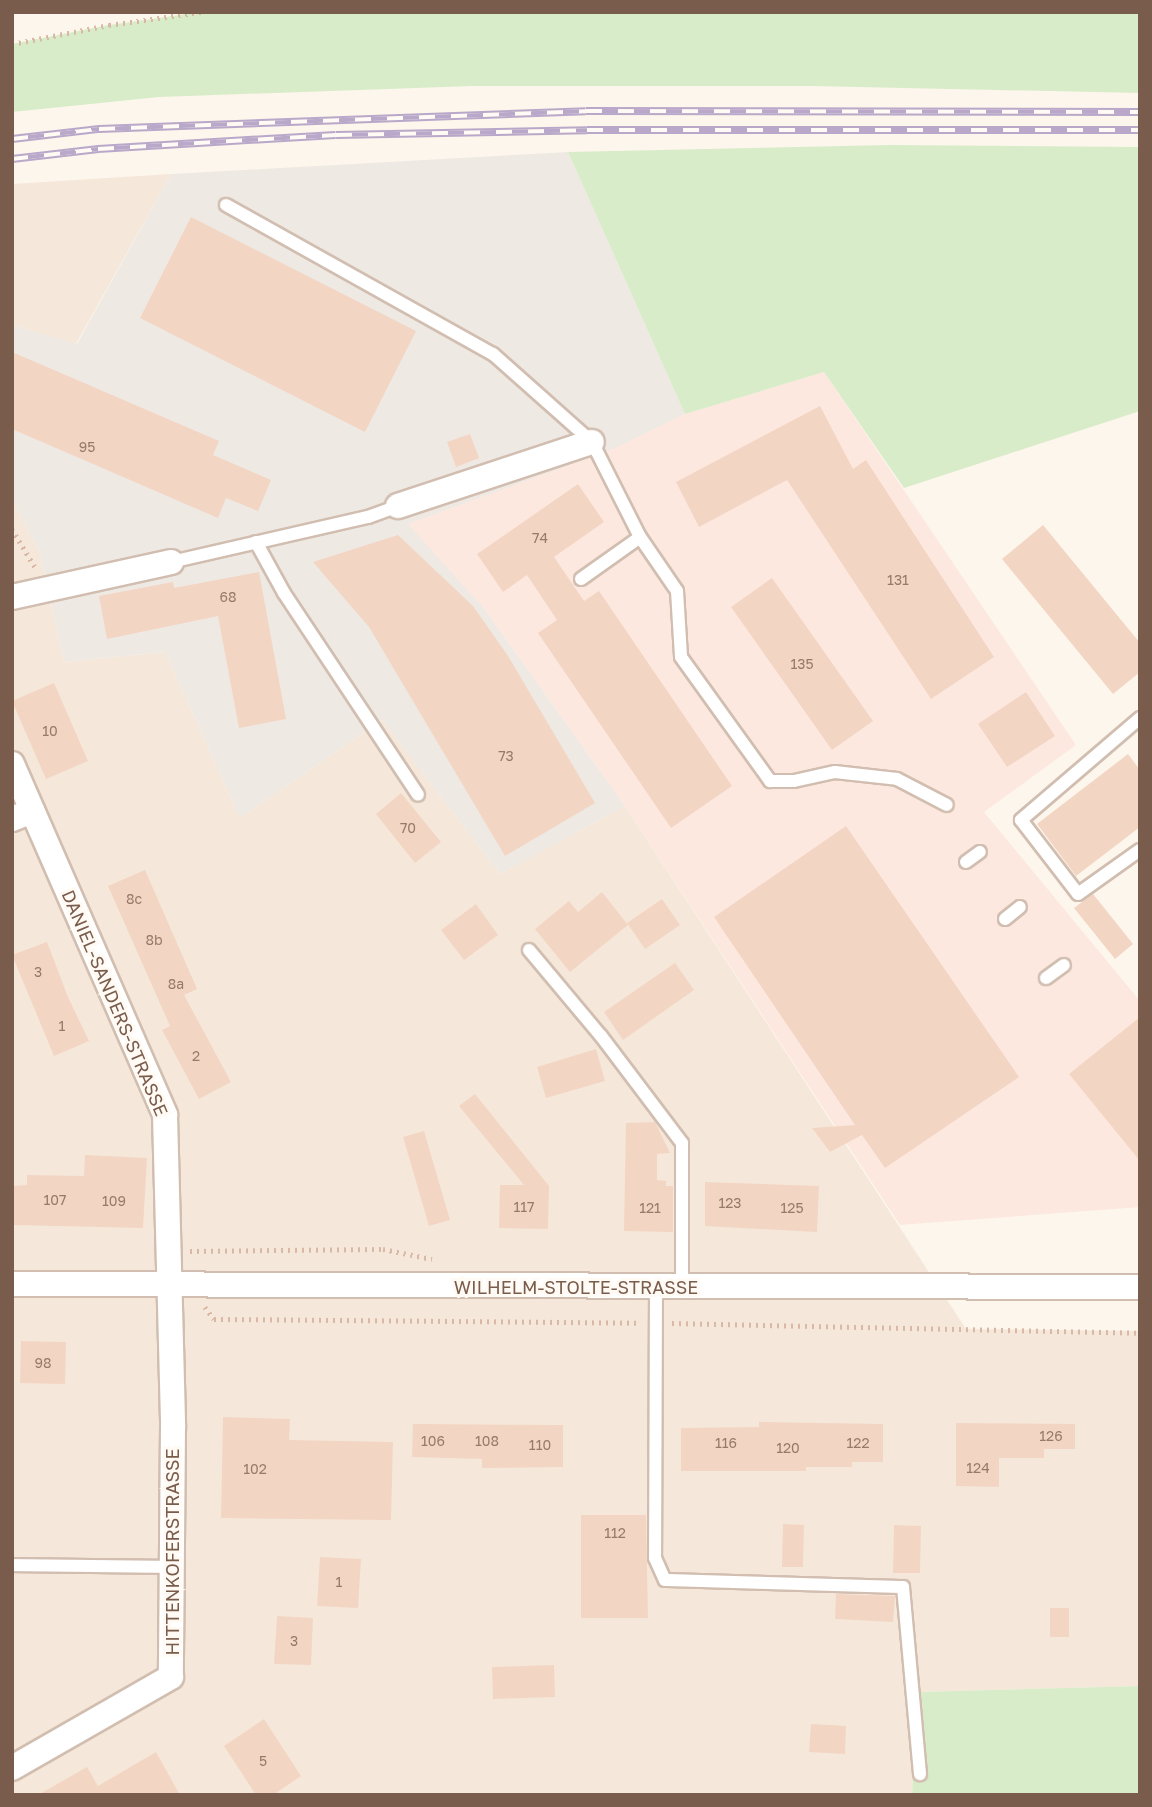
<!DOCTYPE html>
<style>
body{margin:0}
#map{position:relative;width:1152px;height:1807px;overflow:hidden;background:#fdf6ec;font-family:"Golos Text",sans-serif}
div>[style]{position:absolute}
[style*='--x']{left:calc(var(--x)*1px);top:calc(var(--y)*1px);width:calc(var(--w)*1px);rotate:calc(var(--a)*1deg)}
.residential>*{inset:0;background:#f5e8da}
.commercial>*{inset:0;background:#fde8e0}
.industrial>*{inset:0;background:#efe9e4}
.green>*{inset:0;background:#d8ecc9}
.building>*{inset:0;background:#f3d5c3}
.path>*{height:4.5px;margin-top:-2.25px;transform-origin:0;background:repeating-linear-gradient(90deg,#d9b8a5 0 2px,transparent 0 7px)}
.roads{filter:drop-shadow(2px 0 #d1beb0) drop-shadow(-2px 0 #d1beb0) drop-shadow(0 2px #d1beb0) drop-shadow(0 -2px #d1beb0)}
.service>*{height:12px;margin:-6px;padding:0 6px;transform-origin:6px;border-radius:6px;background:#fff}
.minor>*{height:24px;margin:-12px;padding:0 12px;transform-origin:12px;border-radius:12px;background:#fff}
.rail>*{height:8px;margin-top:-4px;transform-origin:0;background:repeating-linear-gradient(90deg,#fffaf3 0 16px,#b9a8c9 0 32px);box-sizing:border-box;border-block:2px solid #b9a8c9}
span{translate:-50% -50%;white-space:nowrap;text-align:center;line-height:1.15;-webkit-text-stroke:6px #fffaf3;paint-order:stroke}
.number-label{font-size:14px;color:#987a6a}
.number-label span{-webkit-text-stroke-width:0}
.street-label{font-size:18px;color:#7a5c4d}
.frame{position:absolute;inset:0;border:14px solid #7a5c4d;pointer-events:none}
</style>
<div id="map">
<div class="residential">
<i style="clip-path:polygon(171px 174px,76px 344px,12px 325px,12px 184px)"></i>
<i style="clip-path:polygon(12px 499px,40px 553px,64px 662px,165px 652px,240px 818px,382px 720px,500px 874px,625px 806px,966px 1329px,1140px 1331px,1140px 1686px,918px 1692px,912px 1795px,12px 1795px)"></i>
</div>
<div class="commercial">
<i style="clip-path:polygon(824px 372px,1076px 745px,984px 812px,1140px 1001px,1140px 1207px,900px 1225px,625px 806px,483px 607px,407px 524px,612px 449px,685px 414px)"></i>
</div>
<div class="industrial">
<i style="clip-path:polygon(568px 152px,685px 414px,613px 449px,408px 524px,483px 607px,625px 806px,500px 874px,382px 720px,240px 818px,165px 652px,64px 662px,40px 553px,12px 499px,12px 325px,77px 344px,171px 174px)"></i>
</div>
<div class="green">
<i style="clip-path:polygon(201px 12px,1140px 12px,1140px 93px,813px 86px,472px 86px,159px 97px,12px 112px,12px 44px,109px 25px)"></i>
<i style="clip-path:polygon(890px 145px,1140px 147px,1140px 411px,904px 488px,824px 372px,685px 414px,568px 152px)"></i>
<i style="clip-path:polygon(1140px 1686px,1140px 1795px,912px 1795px,918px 1692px)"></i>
</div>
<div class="building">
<i style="clip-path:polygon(191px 217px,416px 331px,365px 432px,140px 318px)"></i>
<i style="clip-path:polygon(12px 352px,219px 441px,213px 455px,271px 480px,258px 511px,226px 498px,218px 518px,12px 429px)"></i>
<i style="clip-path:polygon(820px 406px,853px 469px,866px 460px,994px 657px,931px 699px,787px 480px,699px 527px,676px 482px)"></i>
<i style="clip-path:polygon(470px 434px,479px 458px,456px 467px,447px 442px)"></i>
<i style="clip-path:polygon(578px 484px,604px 522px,554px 557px,584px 601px,599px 591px,732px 786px,671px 828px,538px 633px,557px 620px,527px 575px,503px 592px,477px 554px)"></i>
<i style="clip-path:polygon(1043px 525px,1140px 643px,1140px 672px,1113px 694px,1002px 559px)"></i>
<i style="clip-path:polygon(398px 535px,473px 606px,508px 656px,595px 803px,505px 856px,369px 627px,313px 562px)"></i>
<i style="clip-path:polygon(259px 572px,286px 719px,239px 728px,218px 616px,107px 639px,99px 596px,173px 582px,174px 588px)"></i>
<i style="clip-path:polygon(772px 578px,873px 721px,832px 750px,731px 607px)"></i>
<i style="clip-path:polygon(54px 683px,88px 761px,46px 779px,12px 701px)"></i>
<i style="clip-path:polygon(1026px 692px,1055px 736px,1007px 767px,978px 724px)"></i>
<i style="clip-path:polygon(1128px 754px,1140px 770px,1140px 827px,1076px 876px,1037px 824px)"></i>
<i style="clip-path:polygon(401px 793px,441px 842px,415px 863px,376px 814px)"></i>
<i style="clip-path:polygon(846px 826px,1019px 1077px,885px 1168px,862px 1135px,830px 1152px,812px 1128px,855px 1125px,714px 917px)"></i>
<i style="clip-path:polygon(145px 870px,197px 989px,184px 995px,231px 1082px,199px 1099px,162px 1030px,170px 1026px,108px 886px)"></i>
<i style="clip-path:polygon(602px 892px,628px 925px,570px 972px,535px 929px,569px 901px,578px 912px)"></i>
<i style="clip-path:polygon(1093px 894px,1133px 944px,1115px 959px,1074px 908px)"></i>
<i style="clip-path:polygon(662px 899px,680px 925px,645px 949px,627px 923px)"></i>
<i style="clip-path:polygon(476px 904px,498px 935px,464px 960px,441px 930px)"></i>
<i style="clip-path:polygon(47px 942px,68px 997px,89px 1041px,54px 1056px,12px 955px)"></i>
<i style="clip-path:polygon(675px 963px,694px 990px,623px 1040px,604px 1012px)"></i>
<i style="clip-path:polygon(1140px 1017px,1140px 1161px,1069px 1074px)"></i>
<i style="clip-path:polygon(596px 1049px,605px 1081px,546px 1098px,537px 1067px)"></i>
<i style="clip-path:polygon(475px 1094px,549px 1186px,548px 1229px,499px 1228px,500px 1185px,524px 1185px,459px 1106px)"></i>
<i style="clip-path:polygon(655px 1122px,670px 1153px,657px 1154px,657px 1180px,666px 1181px,666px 1186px,673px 1186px,673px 1232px,624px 1231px,626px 1123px)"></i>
<i style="clip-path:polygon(424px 1131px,450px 1220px,429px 1226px,403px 1137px)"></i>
<i style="clip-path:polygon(85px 1155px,147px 1158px,143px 1228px,12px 1225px,12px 1186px,27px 1185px,27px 1175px,84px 1176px)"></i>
<i style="clip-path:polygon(705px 1182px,819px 1186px,817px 1232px,705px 1226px)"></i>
<i style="clip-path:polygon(21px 1341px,66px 1342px,65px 1384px,20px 1383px)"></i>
<i style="clip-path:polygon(223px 1417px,290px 1419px,289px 1440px,393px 1442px,391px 1520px,221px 1518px)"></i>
<i style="clip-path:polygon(759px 1422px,883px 1424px,883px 1462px,852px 1462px,852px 1467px,806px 1467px,806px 1471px,681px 1471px,681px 1428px,759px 1427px)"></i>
<i style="clip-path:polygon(956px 1423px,1075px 1424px,1075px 1449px,1044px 1449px,1044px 1458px,999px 1458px,999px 1487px,956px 1486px)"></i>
<i style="clip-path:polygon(413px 1424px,563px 1425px,563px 1467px,482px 1468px,482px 1459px,412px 1457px)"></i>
<i style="clip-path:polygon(581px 1515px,646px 1515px,648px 1618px,581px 1618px)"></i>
<i style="clip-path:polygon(783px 1524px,804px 1525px,803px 1567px,782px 1567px)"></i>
<i style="clip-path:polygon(894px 1525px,921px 1526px,920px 1573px,893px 1573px)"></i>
<i style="clip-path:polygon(320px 1557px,361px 1559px,358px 1608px,317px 1606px)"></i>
<i style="clip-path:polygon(836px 1594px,895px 1596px,893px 1622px,835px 1619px)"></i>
<i style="clip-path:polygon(1050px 1608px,1069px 1608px,1069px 1637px,1050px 1637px)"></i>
<i style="clip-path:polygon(277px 1616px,313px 1618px,311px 1665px,274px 1664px)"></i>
<i style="clip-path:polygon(554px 1665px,555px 1697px,493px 1699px,492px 1667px)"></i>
<i style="clip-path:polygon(264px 1719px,301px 1776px,273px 1795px,256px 1795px,224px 1746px)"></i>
<i style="clip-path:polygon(811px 1724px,846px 1726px,845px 1754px,809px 1752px)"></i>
<i style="clip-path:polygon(156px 1752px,180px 1795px,38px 1795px,87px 1767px,98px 1786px)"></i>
</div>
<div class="path">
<i style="--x:12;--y:44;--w:99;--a:-11.1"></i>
<i style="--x:109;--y:25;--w:93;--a:-8"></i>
<i style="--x:12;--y:529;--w:44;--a:58.8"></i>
<i style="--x:190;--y:1251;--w:193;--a:-0.6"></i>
<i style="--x:383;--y:1249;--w:50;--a:11.5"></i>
<i style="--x:205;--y:1307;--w:15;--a:53"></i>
<i style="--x:214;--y:1319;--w:424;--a:0.5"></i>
<i style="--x:672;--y:1323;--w:468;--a:1.2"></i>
</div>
<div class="roads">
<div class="service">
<i style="--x:226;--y:205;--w:306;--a:29.2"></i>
<i style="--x:493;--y:354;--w:132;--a:41.6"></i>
<i style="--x:592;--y:442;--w:106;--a:63.2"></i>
<i style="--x:640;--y:537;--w:65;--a:55.6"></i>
<i style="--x:677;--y:591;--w:66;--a:86.5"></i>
<i style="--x:681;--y:657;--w:153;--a:54.3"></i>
<i style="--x:770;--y:781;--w:24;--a:0"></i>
<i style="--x:794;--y:781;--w:42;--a:-12.4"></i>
<i style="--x:835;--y:772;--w:62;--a:6.4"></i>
<i style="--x:897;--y:779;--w:56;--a:27.5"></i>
<i style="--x:256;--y:542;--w:58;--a:61.2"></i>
<i style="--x:284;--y:593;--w:242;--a:56.4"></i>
<i style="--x:171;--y:562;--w:202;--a:-12.9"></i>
<i style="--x:368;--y:517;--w:32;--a:-20"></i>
<i style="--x:581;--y:579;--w:72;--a:-35.4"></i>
<i style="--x:1140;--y:718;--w:157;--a:139.4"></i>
<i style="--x:1021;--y:820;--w:93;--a:52.4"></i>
<i style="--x:1078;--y:894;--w:76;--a:-35.4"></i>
<i style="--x:966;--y:862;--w:17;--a:-36"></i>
<i style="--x:1005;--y:919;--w:19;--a:-39"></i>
<i style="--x:529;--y:950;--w:112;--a:50.1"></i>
<i style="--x:601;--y:1036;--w:134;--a:52.9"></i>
<i style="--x:682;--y:1143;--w:144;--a:90"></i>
<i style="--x:1046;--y:978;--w:22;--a:-36"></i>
<i style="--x:656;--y:1287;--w:271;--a:90.2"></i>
<i style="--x:655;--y:1558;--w:24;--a:66"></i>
<i style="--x:665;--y:1580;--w:238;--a:1.7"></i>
<i style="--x:903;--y:1587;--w:188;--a:84.8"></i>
<i style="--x:12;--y:1565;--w:159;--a:0.7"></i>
</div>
<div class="minor">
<i style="--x:398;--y:506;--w:204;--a:-18.3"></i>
<i style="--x:12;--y:597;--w:163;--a:-12.4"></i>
<i style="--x:12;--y:764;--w:383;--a:66.4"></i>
<i style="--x:165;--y:1115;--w:313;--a:88.5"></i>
<i style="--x:173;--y:1428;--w:249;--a:90.5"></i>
<i style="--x:171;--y:1677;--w:183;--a:150.2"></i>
<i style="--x:12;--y:819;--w:22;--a:-22"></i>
<i style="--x:12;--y:1284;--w:1128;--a:0.15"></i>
</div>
</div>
<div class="rail">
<i style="--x:12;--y:139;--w:88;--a:-6.6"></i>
<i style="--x:99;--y:129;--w:487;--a:-2.1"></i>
<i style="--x:586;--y:111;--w:554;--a:0.1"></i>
<i style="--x:12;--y:159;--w:87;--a:-6.6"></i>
<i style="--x:98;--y:149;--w:238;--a:-3.4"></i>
<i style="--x:336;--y:135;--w:251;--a:-1.1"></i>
<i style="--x:587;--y:130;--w:553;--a:0"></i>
</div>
<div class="number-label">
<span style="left:87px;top:447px">95</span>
<span style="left:540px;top:538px">74</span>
<span style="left:898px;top:580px">131</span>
<span style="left:228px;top:597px">68</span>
<span style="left:802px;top:664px">135</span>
<span style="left:50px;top:731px">10</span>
<span style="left:506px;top:756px">73</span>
<span style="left:408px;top:828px">70</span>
<span style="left:134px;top:899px">8c</span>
<span style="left:154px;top:940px">8b</span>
<span style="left:38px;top:972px">3</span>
<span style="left:176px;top:984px">8a</span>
<span style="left:62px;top:1026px">1</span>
<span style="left:196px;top:1056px">2</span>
<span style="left:55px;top:1200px">107</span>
<span style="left:114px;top:1201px">109</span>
<span style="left:730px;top:1203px">123</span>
<span style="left:524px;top:1207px">117</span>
<span style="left:650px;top:1208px">121</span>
<span style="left:792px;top:1208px">125</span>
<span style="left:43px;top:1363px">98</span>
<span style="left:1051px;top:1436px">126</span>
<span style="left:433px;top:1441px">106</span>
<span style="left:487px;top:1441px">108</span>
<span style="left:726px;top:1443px">116</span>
<span style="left:858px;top:1443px">122</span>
<span style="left:540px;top:1445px">110</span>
<span style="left:788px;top:1448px">120</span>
<span style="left:978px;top:1468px">124</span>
<span style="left:255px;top:1469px">102</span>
<span style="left:615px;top:1533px">112</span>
<span style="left:339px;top:1582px">1</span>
<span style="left:294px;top:1641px">3</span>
<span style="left:263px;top:1761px">5</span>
</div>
<div class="street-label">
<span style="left:115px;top:1003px;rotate:67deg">DANIEL-SANDERS-STRASSE</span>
<span style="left:576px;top:1287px">WILHELM-STOLTE-STRASSE</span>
<span style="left:172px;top:1552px;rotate:-90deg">HITTENKOFERSTRASSE</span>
</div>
<div class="frame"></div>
</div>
